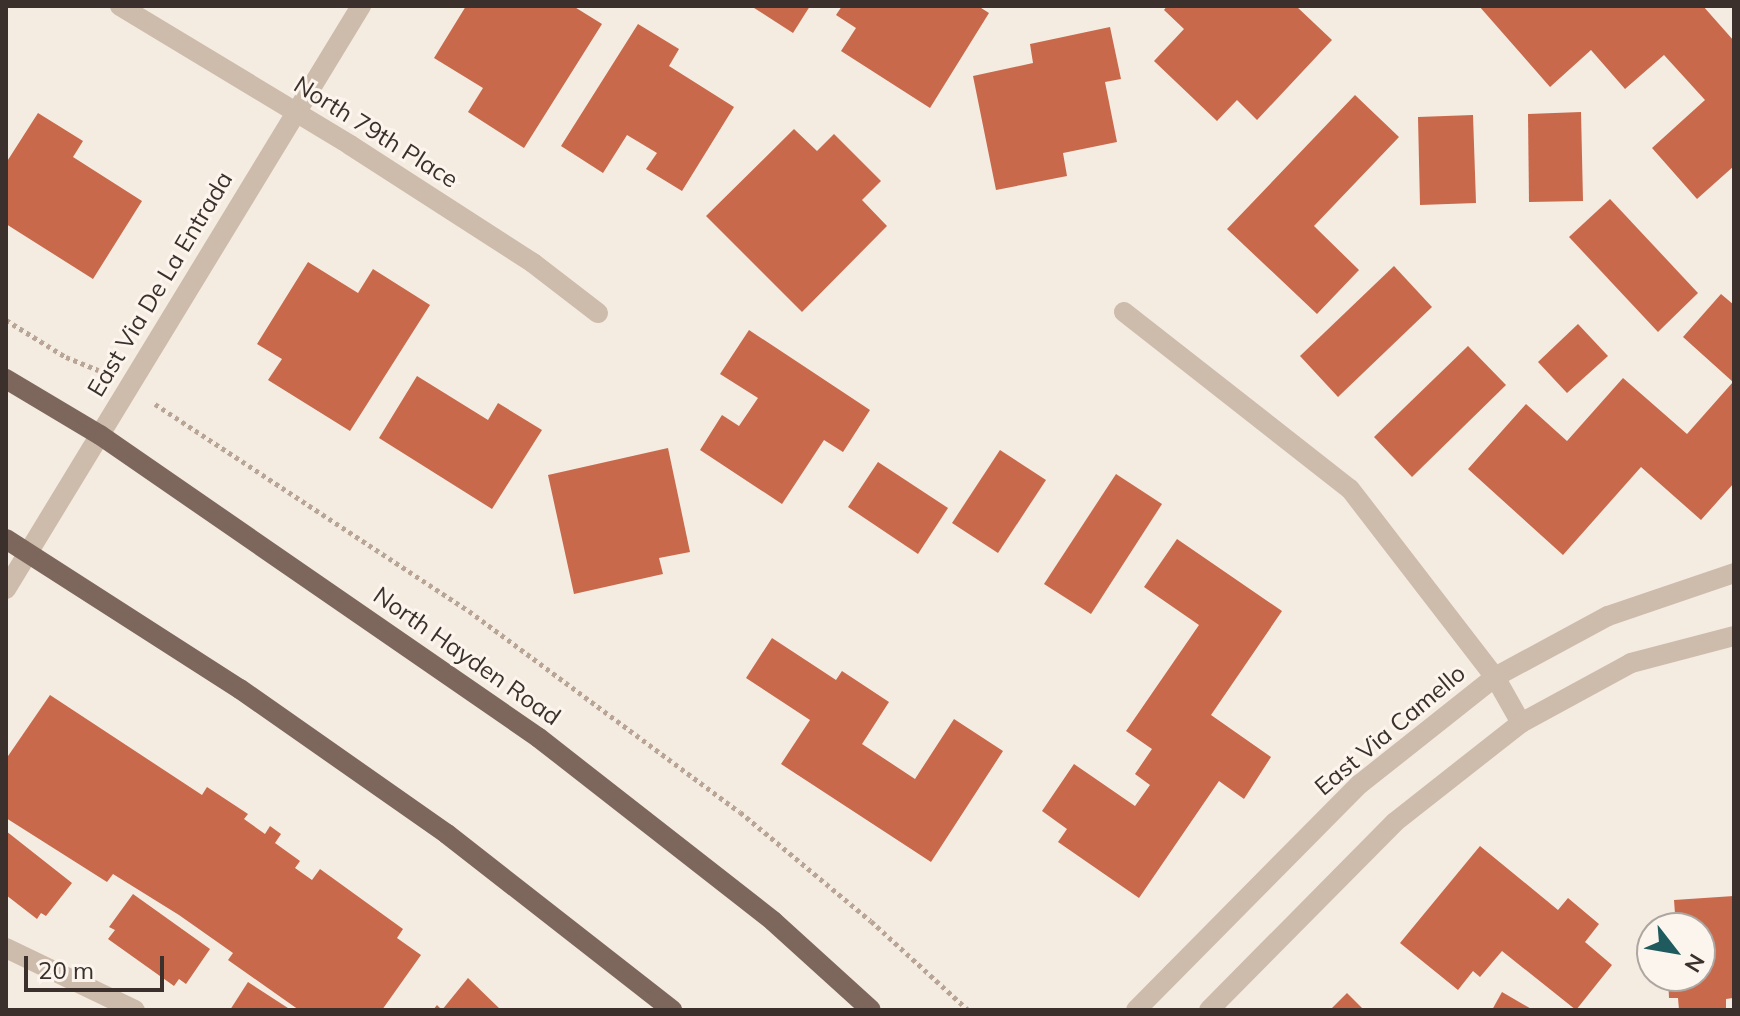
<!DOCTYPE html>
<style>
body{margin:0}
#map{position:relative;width:1740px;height:1016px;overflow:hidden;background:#f4ebe1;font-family:Mulish,sans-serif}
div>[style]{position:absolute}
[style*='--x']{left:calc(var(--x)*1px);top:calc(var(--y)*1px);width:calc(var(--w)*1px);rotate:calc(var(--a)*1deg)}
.building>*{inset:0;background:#c8694b}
.path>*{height:5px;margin-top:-2.5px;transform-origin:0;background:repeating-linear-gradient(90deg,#b9a596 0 4px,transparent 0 8px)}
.minor>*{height:20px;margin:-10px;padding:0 10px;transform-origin:10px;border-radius:10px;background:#cdbbac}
.major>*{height:20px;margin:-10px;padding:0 10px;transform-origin:10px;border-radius:10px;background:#7d675c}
span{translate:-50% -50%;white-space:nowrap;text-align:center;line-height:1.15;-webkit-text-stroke:6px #fbf5ee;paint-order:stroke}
.street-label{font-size:24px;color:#3b302b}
.frame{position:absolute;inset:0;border:8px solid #3b302b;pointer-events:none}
.north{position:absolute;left:1636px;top:912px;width:80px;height:80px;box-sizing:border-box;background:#fbf5ee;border:2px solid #aea6a0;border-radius:50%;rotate:121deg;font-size:22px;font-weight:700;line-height:32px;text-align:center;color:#3b302b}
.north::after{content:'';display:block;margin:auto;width:28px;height:36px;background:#1f5a5e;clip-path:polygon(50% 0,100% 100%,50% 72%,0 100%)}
.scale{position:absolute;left:24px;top:956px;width:140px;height:36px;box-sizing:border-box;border:4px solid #3b302b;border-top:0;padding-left:10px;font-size:24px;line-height:28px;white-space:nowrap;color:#3b302b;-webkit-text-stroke:6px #fbf5ee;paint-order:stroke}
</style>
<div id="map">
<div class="building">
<i style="clip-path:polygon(466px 6px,573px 6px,602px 24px,524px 148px,468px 112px,483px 88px,434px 58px)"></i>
<i style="clip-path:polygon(751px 6px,810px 6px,793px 33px)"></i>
<i style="clip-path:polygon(842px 6px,978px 6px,989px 13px,930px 108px,841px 51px,856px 28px,836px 15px)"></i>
<i style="clip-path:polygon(1167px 6px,1296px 6px,1332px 40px,1257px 120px,1237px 100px,1217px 121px,1154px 61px,1184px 29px,1164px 10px)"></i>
<i style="clip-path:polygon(1479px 6px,1703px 6px,1734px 41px,1734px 166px,1697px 199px,1652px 148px,1705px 100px,1664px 55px,1625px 89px,1591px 50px,1550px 87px)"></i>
<i style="clip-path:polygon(638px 24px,679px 49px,669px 66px,734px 107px,682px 191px,646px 169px,657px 153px,627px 135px,603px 173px,561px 146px)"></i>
<i style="clip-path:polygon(1110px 27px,1121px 79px,1105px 82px,1117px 142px,1063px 153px,1067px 176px,996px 190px,973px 76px,1033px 63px,1030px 44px)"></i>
<i style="clip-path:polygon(1355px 95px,1399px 137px,1314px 226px,1359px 270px,1317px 314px,1227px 229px)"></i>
<i style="clip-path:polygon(1581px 112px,1583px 201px,1529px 202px,1528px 114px)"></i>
<i style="clip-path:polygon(38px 113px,83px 141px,73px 157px,142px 201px,93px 279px,6px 224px,6px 163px)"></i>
<i style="clip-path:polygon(1473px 115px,1476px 203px,1420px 205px,1418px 117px)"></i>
<i style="clip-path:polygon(794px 129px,817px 151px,834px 134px,881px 181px,862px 200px,887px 226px,802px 312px,706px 216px)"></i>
<i style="clip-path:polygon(1610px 199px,1698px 293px,1658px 332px,1569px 237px)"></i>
<i style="clip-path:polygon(308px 262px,358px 293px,373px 269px,430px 305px,350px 431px,268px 380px,282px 359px,257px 344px)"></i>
<i style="clip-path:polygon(1394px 266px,1432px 307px,1338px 397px,1300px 356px)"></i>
<i style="clip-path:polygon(1721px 294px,1734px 305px,1734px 483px,1701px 520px,1641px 467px,1563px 555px,1468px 469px,1526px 404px,1567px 441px,1623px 378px,1687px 434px,1733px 382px,1683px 337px)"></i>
<i style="clip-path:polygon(1578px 324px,1608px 356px,1567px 393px,1538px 362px)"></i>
<i style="clip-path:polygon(749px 330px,870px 410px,843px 452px,824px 440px,782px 504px,700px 450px,722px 415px,739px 426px,758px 398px,720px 374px)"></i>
<i style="clip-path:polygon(1468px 346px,1506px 385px,1412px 477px,1374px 437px)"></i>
<i style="clip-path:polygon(417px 376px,488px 420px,498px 403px,542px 430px,492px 509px,379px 438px)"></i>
<i style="clip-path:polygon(668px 448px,690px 552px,659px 558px,663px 574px,574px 594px,548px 475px)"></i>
<i style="clip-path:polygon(1000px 450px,1046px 480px,998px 553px,952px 523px)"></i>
<i style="clip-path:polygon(878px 462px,948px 508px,918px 554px,848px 507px)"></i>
<i style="clip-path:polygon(1116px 474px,1162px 504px,1091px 614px,1044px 584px)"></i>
<i style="clip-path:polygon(1177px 539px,1282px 611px,1211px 715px,1271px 757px,1244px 799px,1219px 781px,1139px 898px,1058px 842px,1067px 829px,1042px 811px,1074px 764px,1135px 806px,1150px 785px,1135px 774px,1152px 749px,1126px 731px,1199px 625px,1144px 587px)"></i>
<i style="clip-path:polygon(772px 638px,836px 680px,842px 671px,889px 702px,862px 744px,915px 779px,954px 719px,1003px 751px,931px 862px,781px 764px,810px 720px,746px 678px)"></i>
<i style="clip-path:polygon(50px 695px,202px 795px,207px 787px,248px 814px,244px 819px,265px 834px,270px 826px,281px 834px,275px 843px,300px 861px,295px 868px,312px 880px,320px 869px,403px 929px,397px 938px,421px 955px,382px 1010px,299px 1010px,228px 960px,233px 953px,179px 915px,113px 874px,107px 882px,6px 818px,6px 759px)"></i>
<i style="clip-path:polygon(6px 831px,72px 883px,46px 916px,41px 913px,37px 919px,6px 895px)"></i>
<i style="clip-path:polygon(1480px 846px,1558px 910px,1568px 898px,1599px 924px,1585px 942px,1612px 965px,1576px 1010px,1502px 951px,1480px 977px,1473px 971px,1458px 990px,1400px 943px)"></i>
<i style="clip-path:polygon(133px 894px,210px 949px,186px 984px,179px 979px,174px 986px,108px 939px,115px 930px,109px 927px)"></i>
<i style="clip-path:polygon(1734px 896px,1733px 998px,1726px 999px,1726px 1010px,1679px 1010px,1678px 998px,1669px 998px,1668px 976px,1700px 976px,1700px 928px,1676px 928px,1674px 900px)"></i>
<i style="clip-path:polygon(468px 978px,501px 1010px,433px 1010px,437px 1005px,442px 1010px)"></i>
<i style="clip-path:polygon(248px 982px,291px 1010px,230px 1010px)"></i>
<i style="clip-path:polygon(1502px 992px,1533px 1010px,1492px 1010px)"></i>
<i style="clip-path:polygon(1347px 993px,1364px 1010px,1330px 1010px)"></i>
</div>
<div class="path">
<i style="--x:6;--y:320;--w:70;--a:31.7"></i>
<i style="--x:66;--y:357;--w:35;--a:22"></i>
<i style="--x:155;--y:404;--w:376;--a:33.4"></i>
<i style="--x:469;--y:611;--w:337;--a:36.6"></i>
<i style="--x:740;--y:812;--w:170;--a:39.8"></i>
<i style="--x:871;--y:921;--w:132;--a:42.5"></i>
</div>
<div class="minor">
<i style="--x:120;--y:6;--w:269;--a:31.1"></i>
<i style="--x:350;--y:145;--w:218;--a:32.8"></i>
<i style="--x:533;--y:263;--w:82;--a:37.6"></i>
<i style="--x:1124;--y:312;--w:287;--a:38.1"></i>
<i style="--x:1350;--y:489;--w:237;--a:52.4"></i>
<i style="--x:1495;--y:677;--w:53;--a:60.5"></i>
<i style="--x:6;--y:589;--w:683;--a:-58.66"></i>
<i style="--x:6;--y:948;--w:143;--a:25.7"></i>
<i style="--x:1136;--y:1010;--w:318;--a:-45.3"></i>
<i style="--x:1360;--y:784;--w:172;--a:-38.4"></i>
<i style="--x:1495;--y:677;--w:128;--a:-28.4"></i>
<i style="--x:1608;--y:616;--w:133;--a:-18.8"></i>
<i style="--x:1209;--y:1010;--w:264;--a:-45.3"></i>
<i style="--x:1395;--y:822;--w:160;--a:-38.2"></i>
<i style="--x:1521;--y:723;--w:125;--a:-28.6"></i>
<i style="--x:1631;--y:663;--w:106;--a:-14.7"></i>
</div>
<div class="major">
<i style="--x:6;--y:379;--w:109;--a:30.8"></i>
<i style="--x:100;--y:435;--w:533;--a:34.61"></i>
<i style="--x:539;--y:738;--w:297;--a:38"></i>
<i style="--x:773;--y:921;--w:132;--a:42.2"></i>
<i style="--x:6;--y:539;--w:278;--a:32.7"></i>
<i style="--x:240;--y:689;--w:253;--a:35"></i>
<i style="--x:447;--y:834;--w:286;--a:38"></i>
</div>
<div class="street-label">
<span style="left:376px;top:132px;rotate:32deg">North 79th Place</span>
<span style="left:160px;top:284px;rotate:-59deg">East Via De La Entrada</span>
<span style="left:467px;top:656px;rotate:35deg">North Hayden Road</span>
<span style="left:1390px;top:730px;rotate:-40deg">East Via Camello</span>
</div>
<div class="frame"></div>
<div class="north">N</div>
<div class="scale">20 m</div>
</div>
